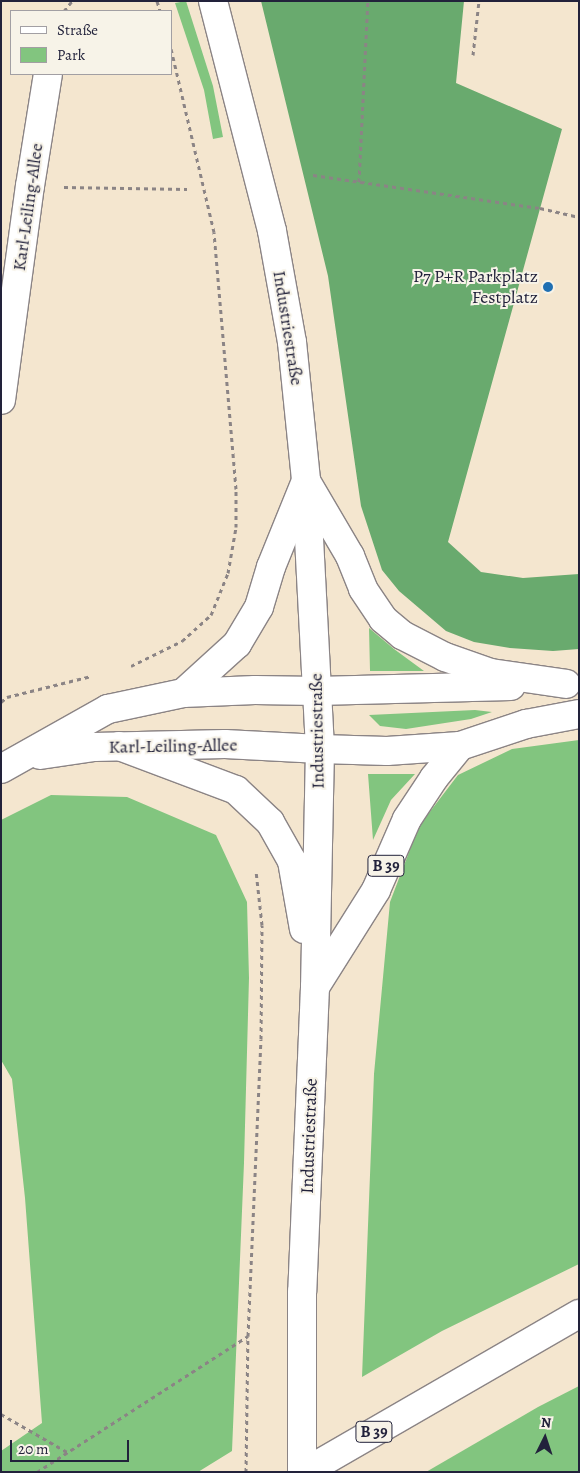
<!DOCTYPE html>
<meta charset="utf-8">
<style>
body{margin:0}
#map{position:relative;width:580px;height:1473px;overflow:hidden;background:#f4e6cf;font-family:Alegreya,serif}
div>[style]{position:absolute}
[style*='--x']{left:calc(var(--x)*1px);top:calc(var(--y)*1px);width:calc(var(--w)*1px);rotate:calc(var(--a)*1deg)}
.green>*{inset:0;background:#82c57f}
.forest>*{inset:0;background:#69aa6e}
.path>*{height:3px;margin-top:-1.5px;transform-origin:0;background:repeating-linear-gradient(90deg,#8b8485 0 4px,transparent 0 8px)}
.roads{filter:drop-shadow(1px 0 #8b8485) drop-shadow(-1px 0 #8b8485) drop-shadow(0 1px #8b8485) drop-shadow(0 -1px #8b8485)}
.minor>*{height:28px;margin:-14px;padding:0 14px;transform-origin:14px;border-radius:14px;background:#fff}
.tertiary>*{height:28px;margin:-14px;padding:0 14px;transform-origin:14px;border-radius:14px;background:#fff}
.primary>*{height:28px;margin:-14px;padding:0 14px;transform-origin:14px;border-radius:14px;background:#fff}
.dots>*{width:14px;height:14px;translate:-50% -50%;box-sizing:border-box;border:2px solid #f7f3e8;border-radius:50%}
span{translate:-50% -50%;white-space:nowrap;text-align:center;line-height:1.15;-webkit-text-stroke:4px #f7f3e8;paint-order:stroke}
.shield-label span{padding:1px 4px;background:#f7f3e8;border:1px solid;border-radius:4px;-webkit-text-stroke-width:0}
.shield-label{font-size:16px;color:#22223b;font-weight:700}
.street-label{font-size:18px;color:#22223b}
.poi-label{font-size:18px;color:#22223b}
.right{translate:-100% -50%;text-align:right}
.frame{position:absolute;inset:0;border:2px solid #22223b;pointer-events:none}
.legend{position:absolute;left:10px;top:10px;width:162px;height:65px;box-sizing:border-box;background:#f7f3e8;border:1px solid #a29fa3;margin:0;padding:6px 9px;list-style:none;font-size:15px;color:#22223b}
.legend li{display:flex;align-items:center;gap:10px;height:25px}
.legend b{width:25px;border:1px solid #a29fa3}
.north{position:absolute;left:520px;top:1413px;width:50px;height:50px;-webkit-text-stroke:4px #f7f3e8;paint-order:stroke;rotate:4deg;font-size:14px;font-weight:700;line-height:20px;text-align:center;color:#22223b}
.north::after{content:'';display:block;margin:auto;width:18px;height:22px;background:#22223b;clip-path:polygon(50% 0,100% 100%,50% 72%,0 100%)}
.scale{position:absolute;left:10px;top:1440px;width:119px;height:22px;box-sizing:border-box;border:2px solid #22223b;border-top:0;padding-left:6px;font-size:15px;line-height:18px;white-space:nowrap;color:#22223b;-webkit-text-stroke:4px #f7f3e8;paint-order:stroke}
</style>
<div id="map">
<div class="green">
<i style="clip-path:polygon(186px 1px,213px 86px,223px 137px,213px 139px,204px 90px,175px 3px)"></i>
<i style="clip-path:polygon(369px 628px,394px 649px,424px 671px,370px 671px)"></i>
<i style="clip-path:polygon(475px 710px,492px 712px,471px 719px,406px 729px,380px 726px,369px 715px)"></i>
<i style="clip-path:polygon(579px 740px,579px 1264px,442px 1331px,362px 1377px,374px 1074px,390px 902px,419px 826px,458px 775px,512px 749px)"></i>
<i style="clip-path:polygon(368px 774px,415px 774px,391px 800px,373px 840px)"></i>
<i style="clip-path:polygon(51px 795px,127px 797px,216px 835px,247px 902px,249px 978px,244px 1163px,232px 1451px,198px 1472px,1px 1472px,1px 1451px,42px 1423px,25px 1198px,12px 1079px,1px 1060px,1px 820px)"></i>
<i style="clip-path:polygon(579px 1386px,579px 1472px,426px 1472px,538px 1407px)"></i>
</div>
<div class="forest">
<i style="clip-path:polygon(261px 1px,464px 1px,456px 83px,562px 129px,448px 542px,481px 572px,523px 578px,579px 574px,579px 649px,553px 651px,510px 648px,474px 642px,446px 631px,399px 591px,382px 570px,361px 506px,328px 276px)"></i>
</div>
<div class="path">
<i style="--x:157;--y:1;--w:10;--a:73"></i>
<i style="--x:64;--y:11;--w:13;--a:-51"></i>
<i style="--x:473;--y:55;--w:54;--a:-83.7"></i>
<i style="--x:313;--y:175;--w:229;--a:8.3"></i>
<i style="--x:540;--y:208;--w:40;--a:13"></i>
<i style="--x:359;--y:182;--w:181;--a:-87.2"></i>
<i style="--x:64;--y:187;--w:123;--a:0.9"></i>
<i style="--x:131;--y:666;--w:57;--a:-26.1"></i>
<i style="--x:182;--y:641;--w:39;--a:-42"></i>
<i style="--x:211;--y:615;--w:45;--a:-68"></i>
<i style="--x:228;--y:573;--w:47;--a:-80.1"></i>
<i style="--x:236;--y:527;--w:38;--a:-90"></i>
<i style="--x:236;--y:489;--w:258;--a:-94.9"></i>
<i style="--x:214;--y:232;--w:188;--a:-103.2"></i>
<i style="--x:1;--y:702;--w:8;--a:-40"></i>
<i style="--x:7;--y:697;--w:87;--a:-14"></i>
<i style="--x:1;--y:1414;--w:76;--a:29.9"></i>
<i style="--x:37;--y:1472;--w:251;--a:-32.8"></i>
<i style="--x:246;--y:1472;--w:136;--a:-89.2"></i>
<i style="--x:248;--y:1336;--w:297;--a:-87.5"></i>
<i style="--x:261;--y:1039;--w:114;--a:-89.5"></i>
<i style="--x:262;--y:925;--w:54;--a:-96.3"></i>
</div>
<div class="roads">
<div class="minor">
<i style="--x:213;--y:1;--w:237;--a:75.6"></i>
<i style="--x:272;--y:231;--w:113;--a:79.8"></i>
<i style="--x:292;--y:342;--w:140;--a:84.2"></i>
<i style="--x:306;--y:481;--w:210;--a:87"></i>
<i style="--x:1;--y:400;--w:216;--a:-82.3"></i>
<i style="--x:30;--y:186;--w:113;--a:-80.9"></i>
</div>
<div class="tertiary">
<i style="--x:183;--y:693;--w:73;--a:-42.2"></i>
<i style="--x:237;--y:644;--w:43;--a:-59.3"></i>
<i style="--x:259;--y:607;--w:42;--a:-73.3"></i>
<i style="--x:271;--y:567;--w:93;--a:-67.9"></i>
<i style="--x:119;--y:746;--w:125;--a:20.6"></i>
<i style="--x:236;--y:790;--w:47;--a:43.3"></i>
<i style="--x:270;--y:822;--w:45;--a:60.6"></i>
<i style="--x:292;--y:861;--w:69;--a:80"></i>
<i style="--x:40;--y:755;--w:55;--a:-8.4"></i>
<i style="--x:94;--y:747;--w:131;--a:-1.3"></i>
<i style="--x:225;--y:744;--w:95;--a:3"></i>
<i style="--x:1;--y:769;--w:123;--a:-29.3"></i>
<i style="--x:108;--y:709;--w:77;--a:-12"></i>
<i style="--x:183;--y:693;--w:72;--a:-2.4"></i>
<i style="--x:255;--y:690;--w:62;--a:0.9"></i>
<i style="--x:317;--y:691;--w:58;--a:87"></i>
<i style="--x:320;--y:749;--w:238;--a:91.2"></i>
<i style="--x:315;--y:987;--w:305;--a:92.4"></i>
<i style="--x:302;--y:1292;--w:180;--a:90"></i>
</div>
<div class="primary">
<i style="--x:306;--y:481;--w:87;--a:59.6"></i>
<i style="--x:350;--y:556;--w:35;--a:68"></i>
<i style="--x:363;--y:589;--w:36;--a:56"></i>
<i style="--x:383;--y:619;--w:25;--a:40"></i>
<i style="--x:402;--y:635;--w:48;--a:27.1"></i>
<i style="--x:445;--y:657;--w:49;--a:19.2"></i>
<i style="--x:491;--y:673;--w:76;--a:8.3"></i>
<i style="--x:317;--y:691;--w:194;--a:-1.5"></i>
<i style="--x:320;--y:749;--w:67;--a:1.7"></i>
<i style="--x:387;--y:751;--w:73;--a:-3.9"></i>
<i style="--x:460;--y:746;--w:70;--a:-18.4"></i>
<i style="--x:526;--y:724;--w:54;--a:-10.7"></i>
<i style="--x:315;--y:987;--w:115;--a:-57.8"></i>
<i style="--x:376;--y:890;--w:77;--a:-66.4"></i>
<i style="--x:407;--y:819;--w:49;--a:-56.6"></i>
<i style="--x:434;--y:778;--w:41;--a:-50.9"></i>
<i style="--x:305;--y:1472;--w:316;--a:-30"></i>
</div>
</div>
<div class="dots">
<i style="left:548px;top:287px;background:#1f6fb2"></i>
</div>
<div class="shield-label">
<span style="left:386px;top:866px">B 39</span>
<span style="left:374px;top:1432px">B 39</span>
</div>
<div class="street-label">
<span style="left:28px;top:207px;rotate:-82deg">Karl-Leiling-Allee</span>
<span style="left:288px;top:328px;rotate:81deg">Industriestraße</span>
<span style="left:317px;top:731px;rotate:-91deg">Industriestraße</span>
<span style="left:173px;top:746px;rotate:-1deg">Karl-Leiling-Allee</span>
<span style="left:309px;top:1136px;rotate:-88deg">Industriestraße</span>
</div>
<div class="poi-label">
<span class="right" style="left:538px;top:287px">P7 P+R Parkplatz<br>Festplatz</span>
</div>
<div class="frame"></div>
<ul class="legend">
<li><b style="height:6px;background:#fff"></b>Straße</li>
<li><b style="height:14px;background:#82c57f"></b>Park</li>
</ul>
<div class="north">N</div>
<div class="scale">20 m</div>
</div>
